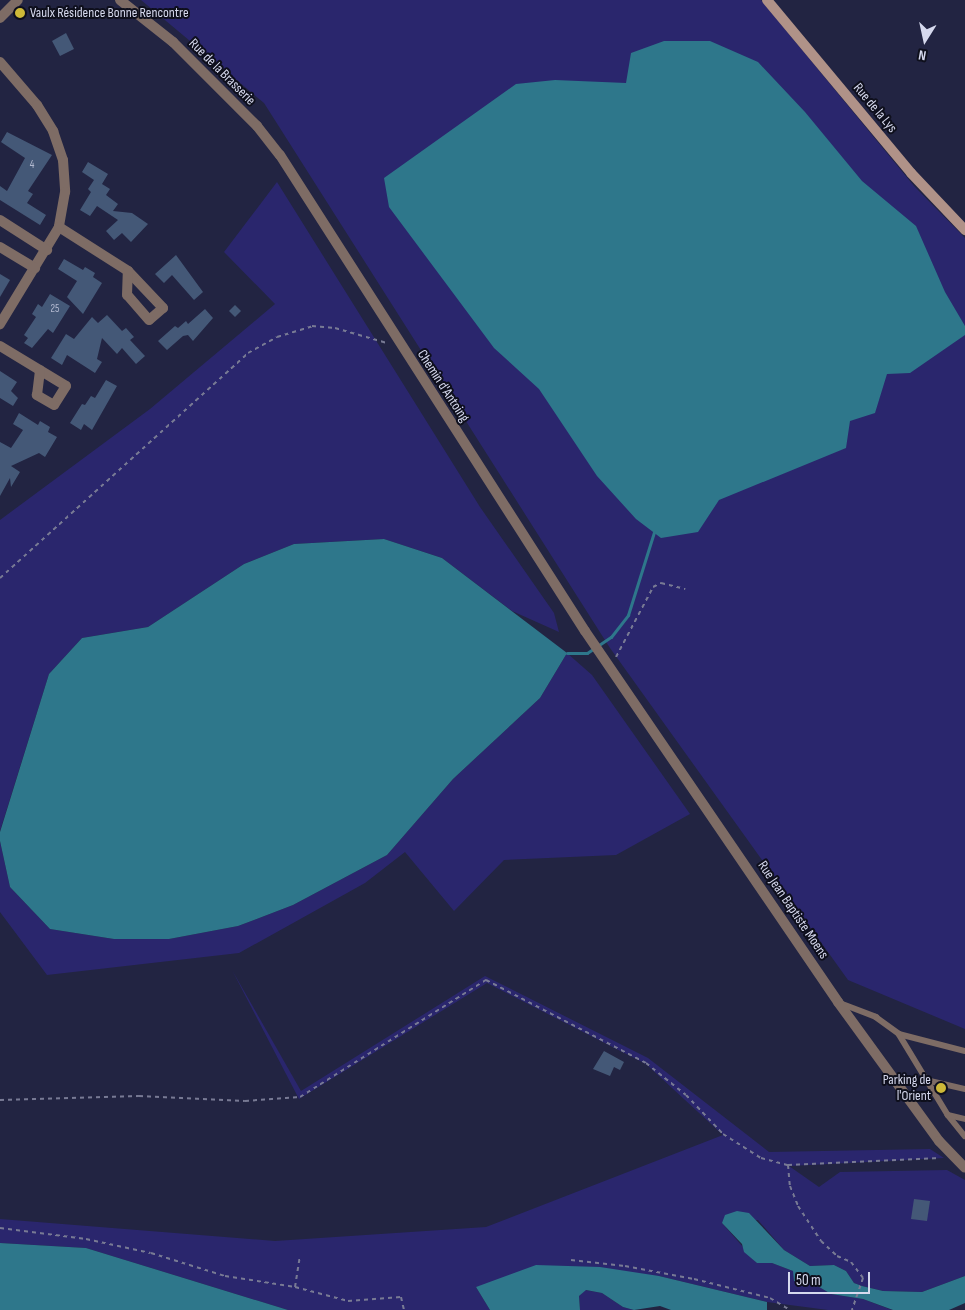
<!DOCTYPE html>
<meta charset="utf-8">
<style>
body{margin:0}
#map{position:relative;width:965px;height:1310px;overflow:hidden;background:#222442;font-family:"Sofia Sans Condensed",sans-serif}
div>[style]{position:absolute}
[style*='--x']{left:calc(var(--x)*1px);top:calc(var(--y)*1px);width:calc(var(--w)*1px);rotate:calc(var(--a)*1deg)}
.green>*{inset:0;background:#2a266d}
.water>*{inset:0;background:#2e778b}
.stream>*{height:3px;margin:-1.5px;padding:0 1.5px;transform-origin:1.5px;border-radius:1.5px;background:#2e778b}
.building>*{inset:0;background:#445877}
.path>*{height:2px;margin-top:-1px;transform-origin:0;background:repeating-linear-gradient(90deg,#787a94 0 4px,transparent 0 8px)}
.lane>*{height:5.5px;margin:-2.75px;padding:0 2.75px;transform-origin:2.75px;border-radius:2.75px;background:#7e6c65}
.street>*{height:10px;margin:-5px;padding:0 5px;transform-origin:5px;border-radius:5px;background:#7e6c65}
.secondary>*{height:10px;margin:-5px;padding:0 5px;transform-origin:5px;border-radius:5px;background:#b09288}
.dots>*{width:14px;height:14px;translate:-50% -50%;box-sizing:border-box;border:2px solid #0e0f1c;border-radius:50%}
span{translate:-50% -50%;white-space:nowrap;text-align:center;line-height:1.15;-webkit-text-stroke:4px #0e0f1c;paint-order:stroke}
.number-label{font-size:11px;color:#b2b9d0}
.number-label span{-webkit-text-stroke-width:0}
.poi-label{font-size:14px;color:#d6d9ee}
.left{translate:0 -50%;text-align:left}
.right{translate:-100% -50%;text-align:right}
.street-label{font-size:14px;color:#d6d9ee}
.north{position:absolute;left:900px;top:15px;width:50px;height:50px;-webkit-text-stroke:4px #0e0f1c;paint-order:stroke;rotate:190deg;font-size:14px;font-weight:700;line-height:20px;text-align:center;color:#d6d9ee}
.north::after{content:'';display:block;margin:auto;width:18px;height:22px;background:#d6d9ee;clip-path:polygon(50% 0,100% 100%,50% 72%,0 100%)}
.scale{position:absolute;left:788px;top:1272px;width:82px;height:22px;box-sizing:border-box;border:2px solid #d6d9ee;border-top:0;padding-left:6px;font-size:15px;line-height:18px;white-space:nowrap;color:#d6d9ee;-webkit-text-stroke:4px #0e0f1c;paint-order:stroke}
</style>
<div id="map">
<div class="green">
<i style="clip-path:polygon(141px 0,761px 0,914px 186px,965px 238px,965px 1029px,848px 980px,610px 648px,264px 103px)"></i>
<i style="clip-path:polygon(277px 182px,480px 507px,554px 613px,559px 632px,512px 611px,442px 558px,384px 539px,294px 544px,244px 564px,148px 627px,82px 638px,49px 674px,0 831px,0 520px,150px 409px,275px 304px,224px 252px)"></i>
<i style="clip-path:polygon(567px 653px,592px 675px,690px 814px,616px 855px,504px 860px,454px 911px,405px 852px,365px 883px,239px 953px,47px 975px,0 912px,0 841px,10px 887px,50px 929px,114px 939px,169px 939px,238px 926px,293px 905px,387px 855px,453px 779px,540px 698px)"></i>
<i style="clip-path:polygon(232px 970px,301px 1091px,485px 976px,648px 1058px,769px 1152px,930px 1149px,944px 1158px,789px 1166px,819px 1187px,840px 1172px,947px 1170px,965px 1180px,965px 1276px,922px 1292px,883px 1291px,862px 1286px,854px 1283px,846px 1271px,834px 1265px,810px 1266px,784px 1250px,758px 1220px,722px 1223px,757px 1263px,772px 1263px,793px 1271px,801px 1283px,809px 1281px,831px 1294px,863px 1299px,892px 1310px,828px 1310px,767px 1302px,659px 1276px,476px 1287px,490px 1310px,288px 1310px,86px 1248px,0 1243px,0 1219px,275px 1241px,486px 1227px,723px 1135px,646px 1064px,487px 983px,299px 1099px)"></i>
<i style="clip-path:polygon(585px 1290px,602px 1293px,623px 1307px,634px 1310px,580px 1310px,579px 1296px)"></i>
</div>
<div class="water">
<i style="clip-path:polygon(664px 41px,710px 41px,758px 62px,805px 112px,862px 181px,916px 226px,945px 292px,965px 326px,965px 335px,910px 373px,887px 374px,875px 413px,850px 421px,846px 448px,719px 500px,698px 532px,661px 538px,636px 519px,597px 476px,539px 389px,494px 348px,389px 207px,384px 178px,516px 84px,555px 80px,626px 83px,631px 53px)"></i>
<i style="clip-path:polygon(384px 539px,442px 558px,567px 653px,540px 698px,453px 779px,387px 855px,293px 905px,238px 926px,169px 939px,114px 939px,50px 929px,10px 887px,0 841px,0 832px,49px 674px,82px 638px,148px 627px,244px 564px,294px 544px)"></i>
<i style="clip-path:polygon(737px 1211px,749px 1213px,784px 1250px,810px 1266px,834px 1265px,846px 1271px,854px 1283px,862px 1286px,883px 1291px,922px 1292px,965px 1276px,965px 1303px,949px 1310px,893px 1310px,863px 1299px,831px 1294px,809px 1281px,794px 1281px,793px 1271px,772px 1263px,757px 1263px,744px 1252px,742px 1244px,722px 1223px,725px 1215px)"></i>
<i style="clip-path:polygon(0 1243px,86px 1248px,288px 1310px,0 1310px)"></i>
<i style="clip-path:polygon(536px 1265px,600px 1267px,659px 1276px,767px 1302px,767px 1310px,671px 1310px,660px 1306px,634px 1310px,623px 1307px,602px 1293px,586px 1290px,579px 1296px,580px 1310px,490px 1310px,476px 1287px)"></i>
</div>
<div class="stream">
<i style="--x:567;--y:653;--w:20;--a:0"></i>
<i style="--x:587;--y:653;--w:29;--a:-34"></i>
<i style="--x:611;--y:637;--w:28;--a:-52"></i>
<i style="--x:628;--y:615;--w:87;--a:-72.6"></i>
</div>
<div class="building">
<i style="clip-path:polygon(66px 33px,74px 49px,60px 56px,52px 41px)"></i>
<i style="clip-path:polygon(7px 132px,52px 155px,28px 191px,33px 194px,27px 203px,46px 215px,40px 225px,0 200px,0 186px,7px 191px,25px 158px,1px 142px)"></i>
<i style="clip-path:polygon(88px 162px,108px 174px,102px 184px,110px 189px,106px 195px,118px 204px,113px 211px,132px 213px,148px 224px,131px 242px,122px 233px,114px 240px,106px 231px,118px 220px,97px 206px,90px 216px,80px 210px,91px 192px,88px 189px,94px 180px,82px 172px)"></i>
<i style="clip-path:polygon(176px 255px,203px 292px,194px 300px,172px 275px,164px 283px,155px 274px)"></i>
<i style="clip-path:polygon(64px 259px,83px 270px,85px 267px,95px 273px,93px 277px,102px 283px,83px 314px,67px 297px,77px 281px,58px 269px)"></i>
<i style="clip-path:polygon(0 274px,10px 280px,0 297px)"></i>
<i style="clip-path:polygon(50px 294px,70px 306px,53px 333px,48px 329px,32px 348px,24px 343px,28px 338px,24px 335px,36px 317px,32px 314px,38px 304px,42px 307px)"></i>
<i style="clip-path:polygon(235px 305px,241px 311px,235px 317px,229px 311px)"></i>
<i style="clip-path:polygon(205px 309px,213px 318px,193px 341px,188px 335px,183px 336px,167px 350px,158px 341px,175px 326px,178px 328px,186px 321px,188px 324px)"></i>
<i style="clip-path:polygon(107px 315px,122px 331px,126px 328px,134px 337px,130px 340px,145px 356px,136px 364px,122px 348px,117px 354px,102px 338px,97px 359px,102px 362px,95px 373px,67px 355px,62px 365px,51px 358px,66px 334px,74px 339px,92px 317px,98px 323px)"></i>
<i style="clip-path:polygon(0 371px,17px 382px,11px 391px,18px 398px,13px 406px,0 398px)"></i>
<i style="clip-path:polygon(106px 380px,117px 386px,92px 430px,84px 424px,81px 430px,70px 423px,82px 404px,85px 405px,91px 396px,95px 398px)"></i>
<i style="clip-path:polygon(19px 413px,38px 425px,40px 421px,50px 427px,48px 432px,57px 437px,45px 457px,39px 453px,11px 466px,20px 472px,11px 487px,10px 478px,0 496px,0 442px,11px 448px,23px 430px,13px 424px)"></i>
<i style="clip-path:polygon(604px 1051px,624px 1062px,620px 1070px,614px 1067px,610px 1076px,593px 1069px)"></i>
<i style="clip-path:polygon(914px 1199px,930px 1201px,927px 1221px,911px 1219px)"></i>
</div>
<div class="path">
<i style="--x:0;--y:578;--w:335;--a:-42.2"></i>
<i style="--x:248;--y:353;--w:33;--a:-29"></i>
<i style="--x:277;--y:337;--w:37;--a:-17"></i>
<i style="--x:312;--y:326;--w:23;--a:5"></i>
<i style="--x:335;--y:328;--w:54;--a:16.1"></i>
<i style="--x:616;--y:657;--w:79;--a:-62.1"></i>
<i style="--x:653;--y:587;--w:9;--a:-27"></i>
<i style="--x:661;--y:583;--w:25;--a:14"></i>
<i style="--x:0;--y:1100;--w:139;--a:-1.6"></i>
<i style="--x:139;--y:1096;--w:106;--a:2.7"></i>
<i style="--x:245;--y:1101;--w:55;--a:-4.2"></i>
<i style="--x:300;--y:1097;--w:220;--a:-32.2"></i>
<i style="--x:486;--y:980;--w:180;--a:27.4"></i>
<i style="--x:646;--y:1063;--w:51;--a:38.7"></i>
<i style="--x:686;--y:1095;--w:54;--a:46.5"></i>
<i style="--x:723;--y:1134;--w:45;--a:32.3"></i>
<i style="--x:761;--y:1158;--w:28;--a:15"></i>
<i style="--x:788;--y:1165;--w:152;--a:-2.6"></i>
<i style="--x:788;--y:1165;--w:21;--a:85"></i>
<i style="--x:790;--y:1186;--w:22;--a:68"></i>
<i style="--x:798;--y:1206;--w:42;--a:56.7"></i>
<i style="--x:821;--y:1241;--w:22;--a:43"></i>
<i style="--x:837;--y:1256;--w:15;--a:23"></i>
<i style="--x:851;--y:1262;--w:20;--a:53"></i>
<i style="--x:863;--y:1278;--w:34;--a:109"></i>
<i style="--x:0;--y:1228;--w:87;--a:7.3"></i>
<i style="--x:86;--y:1239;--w:66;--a:12.2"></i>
<i style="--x:151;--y:1253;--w:77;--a:17.3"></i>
<i style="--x:225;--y:1276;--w:71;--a:8.9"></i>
<i style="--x:295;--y:1287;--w:55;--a:14.8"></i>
<i style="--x:348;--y:1301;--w:53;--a:-4.3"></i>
<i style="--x:401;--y:1297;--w:13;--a:77"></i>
<i style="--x:571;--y:1260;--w:54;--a:6.3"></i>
<i style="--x:625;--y:1266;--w:70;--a:10.7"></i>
<i style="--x:694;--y:1279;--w:78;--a:14"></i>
<i style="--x:770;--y:1298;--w:23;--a:31"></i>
<i style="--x:295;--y:1287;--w:31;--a:-81"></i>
</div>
<div class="lane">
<i style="--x:840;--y:1003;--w:39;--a:21"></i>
<i style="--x:876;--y:1017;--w:29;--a:36"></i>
<i style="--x:899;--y:1034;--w:68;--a:14.4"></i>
<i style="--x:899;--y:1034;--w:95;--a:58.8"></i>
<i style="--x:948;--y:1115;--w:27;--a:51"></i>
<i style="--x:926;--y:1080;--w:40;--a:13"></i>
<i style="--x:948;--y:1115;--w:17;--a:13"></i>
</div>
<div class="street">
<i style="--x:120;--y:0;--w:68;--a:38.4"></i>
<i style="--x:173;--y:42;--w:119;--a:45"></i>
<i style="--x:257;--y:126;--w:37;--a:52"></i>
<i style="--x:280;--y:155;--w:565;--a:57.35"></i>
<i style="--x:585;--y:631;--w:449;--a:55.7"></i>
<i style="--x:838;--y:1002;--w:172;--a:54"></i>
<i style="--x:939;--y:1141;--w:37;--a:46"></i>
<i style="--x:0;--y:18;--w:25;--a:-45"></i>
<i style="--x:0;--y:62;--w:57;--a:49.3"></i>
<i style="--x:37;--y:105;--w:31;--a:58"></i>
<i style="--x:53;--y:131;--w:31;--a:71"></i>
<i style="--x:63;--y:160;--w:32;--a:86"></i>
<i style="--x:65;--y:192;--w:36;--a:100"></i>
<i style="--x:59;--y:227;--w:114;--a:121.3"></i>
<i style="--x:0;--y:220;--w:56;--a:32.6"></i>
<i style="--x:59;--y:227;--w:82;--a:32.5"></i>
<i style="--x:128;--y:271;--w:51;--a:46.6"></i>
<i style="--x:163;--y:308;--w:18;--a:139"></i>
<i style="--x:149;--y:320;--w:33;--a:-131"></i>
<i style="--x:127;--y:295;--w:24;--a:-88"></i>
<i style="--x:0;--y:247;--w:41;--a:31"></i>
<i style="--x:0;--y:346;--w:77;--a:31.2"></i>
<i style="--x:66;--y:386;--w:22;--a:122"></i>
<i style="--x:54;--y:405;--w:20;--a:-150"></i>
<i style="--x:37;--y:395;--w:25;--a:-83"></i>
</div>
<div class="secondary">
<i style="--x:767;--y:0;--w:225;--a:50.2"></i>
<i style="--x:911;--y:173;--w:79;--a:46.5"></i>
</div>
<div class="dots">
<i style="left:20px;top:13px;background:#ceb938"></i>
<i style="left:941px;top:1088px;background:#ceb938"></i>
</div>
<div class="number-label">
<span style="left:32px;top:165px">4</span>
<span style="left:55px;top:309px">25</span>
</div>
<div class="poi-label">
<span class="left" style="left:30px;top:13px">Vaulx Résidence Bonne Rencontre</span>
<span class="right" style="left:931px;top:1088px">Parking de<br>l'Orient</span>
</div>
<div class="street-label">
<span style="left:222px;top:72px;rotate:45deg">Rue de la Brasserie</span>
<span style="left:875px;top:108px;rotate:50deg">Rue de la Lys</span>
<span style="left:443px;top:386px;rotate:57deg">Chemin d'Antoing</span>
<span style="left:793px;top:910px;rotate:56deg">Rue Jean Baptiste Moens</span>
</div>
<div class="north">N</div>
<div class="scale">50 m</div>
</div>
